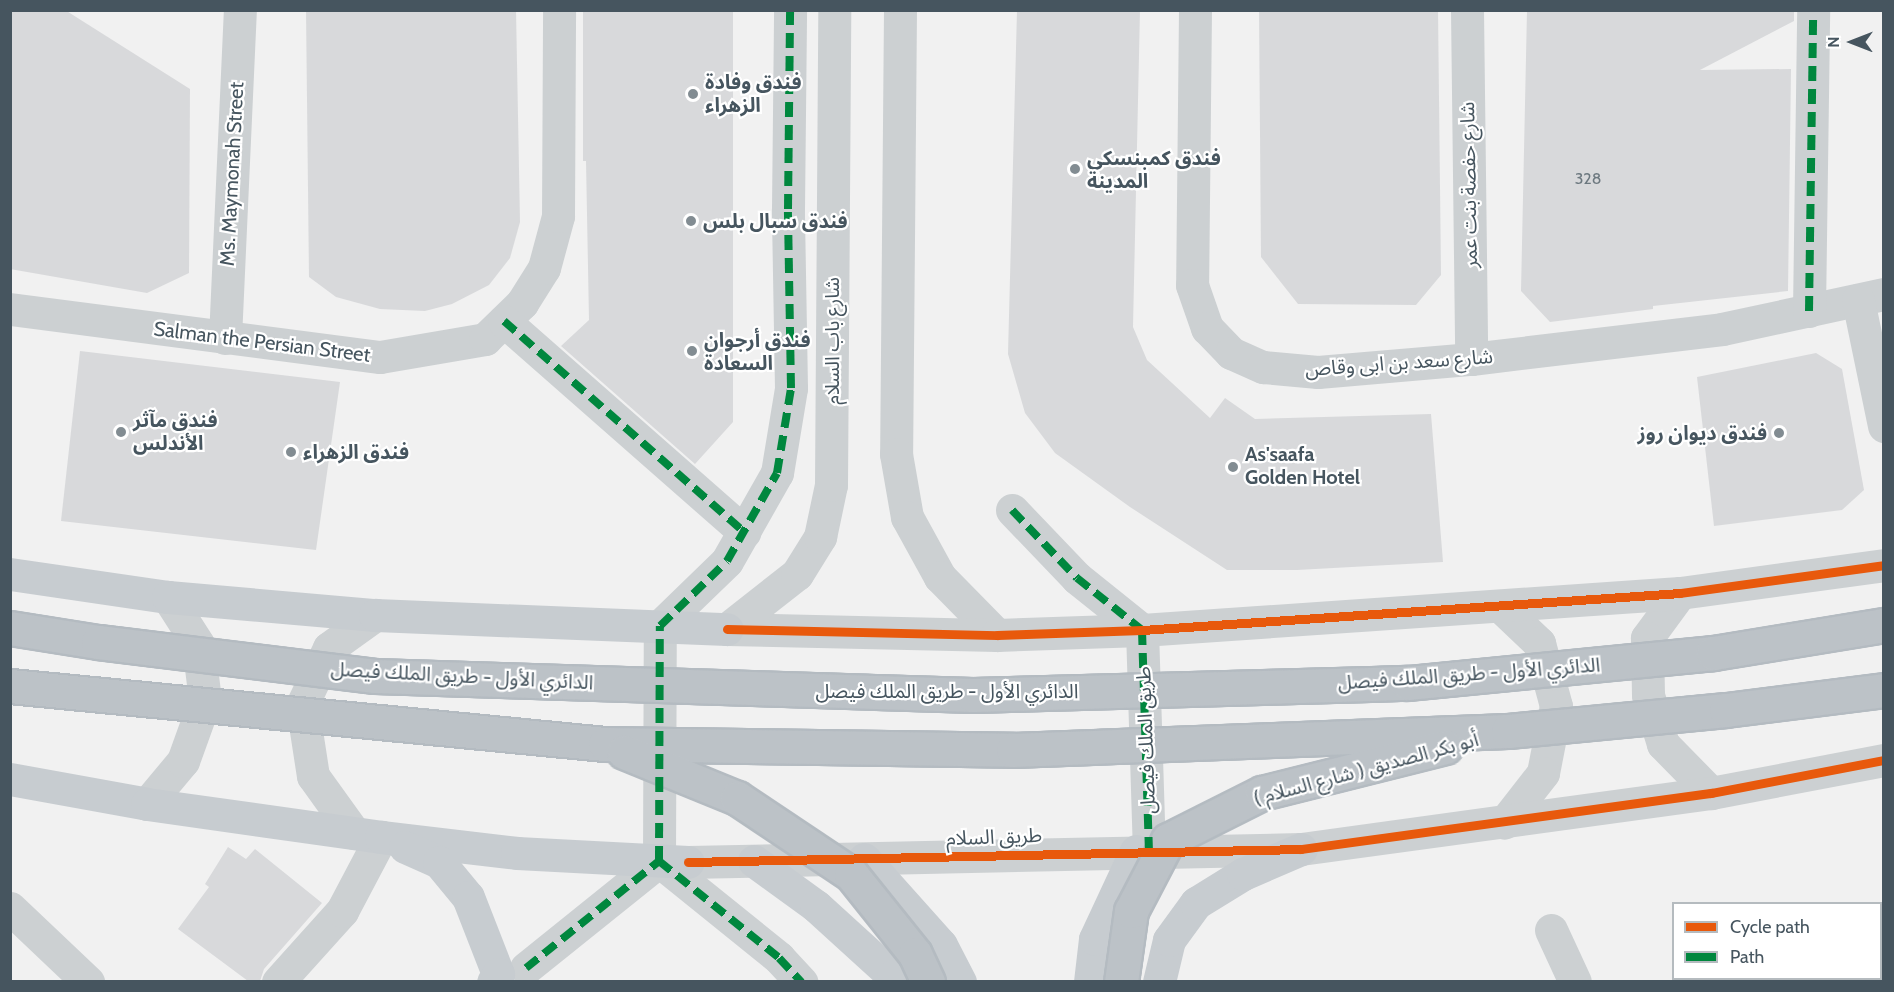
<!DOCTYPE html>
<meta charset="utf-8">
<style>
body{margin:0}
#map{position:relative;width:1894px;height:992px;overflow:hidden;background:#f1f1f1;font-family:Cabin,"Noto Sans Arabic",sans-serif}
div>[style]{position:absolute}
[style*='--x']{left:calc(var(--x)*1px);top:calc(var(--y)*1px);width:calc(var(--w)*1px);rotate:calc(var(--a)*1deg)}
.building>*{inset:0;background:#d8d9db}
.minor>*{height:33px;margin:-16.5px;padding:0 16.5px;transform-origin:16.5px;border-radius:16.5px;background:#ccd0d2}
.major>*{height:33px;margin:-16.5px;padding:0 16.5px;transform-origin:16.5px;border-radius:16.5px;background:#c7ccd0}
.bridges{filter:drop-shadow(2px 0 #b4bbc1) drop-shadow(-2px 0 #b4bbc1) drop-shadow(0 2px #b4bbc1) drop-shadow(0 -2px #b4bbc1)}
.highway-bridge>*{height:33px;margin:-16.5px;padding:0 16.5px;transform-origin:16.5px;border-radius:16.5px;background:#bcc2c7}
.quiet>*{height:8px;margin-top:-4px;transform-origin:0;background:repeating-linear-gradient(90deg,#00873e 0 15px,transparent 0 23px)}
.cycleway>*{height:9px;margin:-4.5px;padding:0 4.5px;transform-origin:4.5px;border-radius:4.5px;background:#e8590c}
.dots>*{width:16px;height:16px;translate:-50% -50%;box-sizing:border-box;border:3px solid #fff;border-radius:50%}
span{translate:-50% -50%;white-space:nowrap;text-align:center;line-height:1.15;-webkit-text-stroke:4.5px #fff;paint-order:stroke}
.number-label{font-size:16px;color:#6c787f}
.number-label span{-webkit-text-stroke-width:0}
.poi-label{font-size:20px;color:#46555f;font-weight:700}
.left{translate:0 -50%;text-align:left}
.right{translate:-100% -50%;text-align:right}
.street-label{font-size:20px;color:#46555f}
.frame{position:absolute;inset:0;border:12px solid #46555f;pointer-events:none}
.legend{position:absolute;left:1672px;top:902px;width:210px;height:78px;box-sizing:border-box;background:#fff;border:2px solid #b5bbbf;margin:0;padding:8px 10px;list-style:none;font-size:18px;color:#46555f}
.legend li{display:flex;align-items:center;gap:12px;height:30px}
.legend b{width:30px;border:2px solid #b5bbbf}
.north{position:absolute;left:1822px;top:12px;width:60px;height:60px;-webkit-text-stroke:4px #fff;paint-order:stroke;rotate:270deg;font-size:16px;font-weight:700;line-height:24px;text-align:center;color:#46555f}
.north::after{content:'';display:block;margin:auto;width:21px;height:27px;background:#46555f;clip-path:polygon(50% 0,100% 100%,50% 72%,0 100%)}
</style>
<div id="map">
<div class="building">
<i style="clip-path:polygon(10px 10px,65px 10px,190px 89px,189px 273px,147px 293px,10px 269px)"></i>
<i style="clip-path:polygon(306px 10px,516px 10px,520px 222px,510px 258px,489px 285px,452px 304px,425px 311px,380px 309px,336px 297px,309px 277px)"></i>
<i style="clip-path:polygon(583px 10px,733px 10px,733px 422px,695px 464px,561px 346px,589px 320px,586px 161px,583px 161px)"></i>
<i style="clip-path:polygon(1017px 10px,1140px 10px,1133px 327px,1147px 360px,1210px 418px,1225px 398px,1255px 419px,1431px 414px,1443px 562px,1297px 570px,1227px 570px,1130px 507px,1055px 453px,1025px 413px,1008px 354px)"></i>
<i style="clip-path:polygon(1259px 10px,1438px 10px,1441px 275px,1416px 305px,1298px 304px,1261px 257px)"></i>
<i style="clip-path:polygon(1527px 10px,1794px 10px,1794px 21px,1700px 70px,1791px 69px,1788px 291px,1653px 306px,1653px 309px,1550px 322px,1521px 291px)"></i>
<i style="clip-path:polygon(80px 351px,340px 382px,316px 550px,61px 521px)"></i>
<i style="clip-path:polygon(1816px 353px,1842px 369px,1864px 490px,1842px 510px,1714px 526px,1697px 377px)"></i>
<i style="clip-path:polygon(228px 847px,246px 859px,255px 849px,322px 903px,264px 969px,260px 981px,248px 981px,178px 929px,209px 887px,205px 884px)"></i>
</div>
<div class="minor">
<i style="--x:900;--y:10;--w:444;--a:90.5"></i>
<i style="--x:896;--y:454;--w:64;--a:80.1"></i>
<i style="--x:907;--y:517;--w:68;--a:61.2"></i>
<i style="--x:940;--y:577;--w:81;--a:45.5"></i>
<i style="--x:1195;--y:10;--w:275;--a:90.6"></i>
<i style="--x:1192;--y:285;--w:46;--a:70.8"></i>
<i style="--x:1207;--y:328;--w:35;--a:46"></i>
<i style="--x:1231;--y:353;--w:35;--a:24"></i>
<i style="--x:1263;--y:367;--w:55;--a:5.2"></i>
<i style="--x:1318;--y:372;--w:154;--a:-4.9"></i>
<i style="--x:1471;--y:359;--w:253;--a:-6.8"></i>
<i style="--x:1722;--y:329;--w:166;--a:-12.2"></i>
<i style="--x:1467;--y:10;--w:349;--a:89.3"></i>
<i style="--x:1858;--y:300;--w:129;--a:78.3"></i>
<i style="--x:10;--y:309;--w:373;--a:7.4"></i>
<i style="--x:380;--y:357;--w:107;--a:-9.7"></i>
<i style="--x:485;--y:339;--w:52;--a:-44.2"></i>
<i style="--x:522;--y:303;--w:41;--a:-57.8"></i>
<i style="--x:544;--y:268;--w:54;--a:-74.9"></i>
<i style="--x:558;--y:216;--w:206;--a:-89.7"></i>
<i style="--x:1809;--y:311;--w:301;--a:-89.2"></i>
<i style="--x:504;--y:321;--w:320;--a:41.3"></i>
<i style="--x:225;--y:338;--w:328;--a:-87.4"></i>
<i style="--x:1012;--y:510;--w:94;--a:46.3"></i>
<i style="--x:1077;--y:578;--w:83;--a:38.7"></i>
<i style="--x:1680;--y:593;--w:56;--a:126.3"></i>
<i style="--x:1647;--y:638;--w:57;--a:89"></i>
<i style="--x:1648;--y:695;--w:51;--a:73"></i>
<i style="--x:1663;--y:744;--w:69;--a:45.6"></i>
<i style="--x:1500;--y:606;--w:54;--a:43.5"></i>
<i style="--x:1539;--y:643;--w:65;--a:74.9"></i>
<i style="--x:1556;--y:706;--w:68;--a:101"></i>
<i style="--x:1543;--y:773;--w:63;--a:128"></i>
<i style="--x:727;--y:629;--w:270;--a:1.3"></i>
<i style="--x:997;--y:635;--w:145;--a:-2"></i>
<i style="--x:1142;--y:630;--w:539;--a:-3.93"></i>
<i style="--x:1680;--y:593;--w:206;--a:-7.8"></i>
<i style="--x:727;--y:629;--w:89;--a:-38.2"></i>
<i style="--x:797;--y:574;--w:44;--a:-58.1"></i>
<i style="--x:820;--y:537;--w:53;--a:-78.1"></i>
<i style="--x:831;--y:485;--w:475;--a:-89.6"></i>
<i style="--x:1142;--y:630;--w:221;--a:88.2"></i>
<i style="--x:147;--y:804;--w:56;--a:-50.1"></i>
<i style="--x:183;--y:761;--w:65;--a:-70.2"></i>
<i style="--x:205;--y:700;--w:56;--a:-97.1"></i>
<i style="--x:198;--y:644;--w:56;--a:-122.6"></i>
<i style="--x:354;--y:833;--w:70;--a:-125.7"></i>
<i style="--x:313;--y:776;--w:72;--a:-98.8"></i>
<i style="--x:302;--y:705;--w:63;--a:-64.7"></i>
<i style="--x:329;--y:648;--w:57;--a:-35.7"></i>
<i style="--x:659;--y:861;--w:235;--a:-89.8"></i>
<i style="--x:660;--y:626;--w:93;--a:-44.1"></i>
<i style="--x:727;--y:561;--w:101;--a:-60.4"></i>
<i style="--x:777;--y:473;--w:86;--a:-80.6"></i>
<i style="--x:791;--y:388;--w:179;--a:-91"></i>
<i style="--x:788;--y:209;--w:199;--a:-89.4"></i>
<i style="--x:659;--y:861;--w:154;--a:38.9"></i>
<i style="--x:779;--y:958;--w:33;--a:47"></i>
<i style="--x:688;--y:862;--w:613;--a:-1.21"></i>
<i style="--x:1301;--y:849;--w:414;--a:-7.8"></i>
<i style="--x:1711;--y:793;--w:176;--a:-10.8"></i>
<i style="--x:10;--y:908;--w:108;--a:43.5"></i>
<i style="--x:1551;--y:930;--w:57;--a:65.2"></i>
<i style="--x:526;--y:968;--w:171;--a:-38.8"></i>
<i style="--x:278;--y:982;--w:96;--a:-48"></i>
<i style="--x:342;--y:911;--w:84;--a:-62.2"></i>
</div>
<div class="major">
<i style="--x:10;--y:574;--w:160;--a:8.3"></i>
<i style="--x:168;--y:597;--w:208;--a:5"></i>
<i style="--x:375;--y:615;--w:352;--a:2.3"></i>
<i style="--x:10;--y:779;--w:139;--a:10.3"></i>
<i style="--x:147;--y:804;--w:236;--a:8"></i>
<i style="--x:381;--y:837;--w:137;--a:6.7"></i>
<i style="--x:517;--y:853;--w:171;--a:3"></i>
<i style="--x:405;--y:847;--w:37;--a:24"></i>
<i style="--x:439;--y:862;--w:45;--a:50.4"></i>
<i style="--x:468;--y:897;--w:83;--a:68.7"></i>
<i style="--x:498;--y:974;--w:9;--a:122"></i>
<i style="--x:864;--y:859;--w:115;--a:48.2"></i>
<i style="--x:941;--y:945;--w:42;--a:62.8"></i>
<i style="--x:754;--y:861;--w:77;--a:36"></i>
<i style="--x:816;--y:906;--w:104;--a:42.3"></i>
<i style="--x:893;--y:976;--w:6;--a:72"></i>
<i style="--x:1090;--y:982;--w:43;--a:-83.4"></i>
<i style="--x:1095;--y:939;--w:97;--a:-65"></i>
<i style="--x:1159;--y:982;--w:43;--a:-76.6"></i>
<i style="--x:1169;--y:940;--w:46;--a:-53.9"></i>
<i style="--x:1196;--y:903;--w:55;--a:-31.7"></i>
<i style="--x:1243;--y:874;--w:63;--a:-23.3"></i>
</div>
<div class="bridges">
<div class="highway-bridge">
<i style="--x:10;--y:628;--w:89;--a:9"></i>
<i style="--x:98;--y:642;--w:279;--a:7"></i>
<i style="--x:375;--y:676;--w:598;--a:1.82"></i>
<i style="--x:973;--y:695;--w:435;--a:-1.6"></i>
<i style="--x:1408;--y:683;--w:306;--a:-5.6"></i>
<i style="--x:1713;--y:653;--w:173;--a:-9.3"></i>
<i style="--x:10;--y:686;--w:598;--a:5.57"></i>
<i style="--x:605;--y:744;--w:408;--a:0.8"></i>
<i style="--x:1013;--y:750;--w:495;--a:-2.2"></i>
<i style="--x:1508;--y:731;--w:219;--a:-5.5"></i>
<i style="--x:1726;--y:710;--w:159;--a:-7.2"></i>
<i style="--x:624;--y:752;--w:122;--a:22.2"></i>
<i style="--x:737;--y:798;--w:137;--a:33.7"></i>
<i style="--x:851;--y:874;--w:102;--a:51.3"></i>
<i style="--x:915;--y:954;--w:31;--a:65"></i>
<i style="--x:1121;--y:982;--w:72;--a:-82"></i>
<i style="--x:1131;--y:911;--w:80;--a:-62.5"></i>
<i style="--x:1168;--y:840;--w:105;--a:-26.6"></i>
<i style="--x:1262;--y:793;--w:189;--a:-14.1"></i>
</div>
</div>
<div class="quiet">
<i style="--x:1809;--y:311;--w:301;--a:-89.2"></i>
<i style="--x:504;--y:321;--w:320;--a:41.3"></i>
<i style="--x:1012;--y:510;--w:94;--a:46.3"></i>
<i style="--x:1077;--y:578;--w:83;--a:38.7"></i>
<i style="--x:1142;--y:630;--w:221;--a:88.2"></i>
<i style="--x:659;--y:861;--w:235;--a:-89.8"></i>
<i style="--x:660;--y:626;--w:93;--a:-44.1"></i>
<i style="--x:727;--y:561;--w:101;--a:-60.4"></i>
<i style="--x:777;--y:473;--w:86;--a:-80.6"></i>
<i style="--x:791;--y:388;--w:179;--a:-91"></i>
<i style="--x:788;--y:209;--w:199;--a:-89.4"></i>
<i style="--x:659;--y:861;--w:154;--a:38.9"></i>
<i style="--x:779;--y:958;--w:33;--a:47"></i>
<i style="--x:526;--y:968;--w:171;--a:-38.8"></i>
</div>
<div class="cycleway">
<i style="--x:727;--y:629;--w:270;--a:1.3"></i>
<i style="--x:997;--y:635;--w:145;--a:-2"></i>
<i style="--x:1142;--y:630;--w:539;--a:-3.93"></i>
<i style="--x:1680;--y:593;--w:206;--a:-7.8"></i>
<i style="--x:688;--y:862;--w:613;--a:-1.21"></i>
<i style="--x:1301;--y:849;--w:414;--a:-7.8"></i>
<i style="--x:1711;--y:793;--w:176;--a:-10.8"></i>
</div>
<div class="dots">
<i style="left:693px;top:94px;background:#828c92"></i>
<i style="left:1075px;top:169px;background:#828c92"></i>
<i style="left:691px;top:221px;background:#828c92"></i>
<i style="left:692px;top:351px;background:#828c92"></i>
<i style="left:121px;top:432px;background:#828c92"></i>
<i style="left:1779px;top:433px;background:#828c92"></i>
<i style="left:291px;top:452px;background:#828c92"></i>
<i style="left:1233px;top:467px;background:#828c92"></i>
</div>
<div class="number-label">
<span style="left:1588px;top:179px">328</span>
</div>
<div class="poi-label">
<span class="left" style="left:705px;top:94px">فندق وفادة<br>الزهراء</span>
<span class="left" style="left:1087px;top:170px">فندق كمبنسكي<br>المدينة</span>
<span class="left" style="left:703px;top:221px">فندق سبال بلس</span>
<span class="left" style="left:704px;top:352px">فندق أرجوان<br>السعادة</span>
<span class="left" style="left:133px;top:432px">فندق مآثر<br>الأندلس</span>
<span class="right" style="left:1767px;top:433px">فندق ديوان روز</span>
<span class="left" style="left:303px;top:452px">فندق الزهراء</span>
<span class="left" style="left:1245px;top:466px">As'saafa<br>Golden Hotel</span>
</div>
<div class="street-label">
<span style="left:232px;top:174px;rotate:-87deg">Ms. Maymonah Street</span>
<span style="left:1469px;top:185px;rotate:-91deg">شارع حفصة بنت عمر</span>
<span style="left:832px;top:341px;rotate:-90deg">شارع باب السلام</span>
<span style="left:262px;top:342px;rotate:7deg">Salman the Persian Street</span>
<span style="left:1399px;top:363px;rotate:-4deg">شارع سعد بن ابى وقاص</span>
<span style="left:1469px;top:674px;rotate:-4deg">الدائري الأول - طريق الملك فيصل</span>
<span style="left:462px;top:676px;rotate:3deg">الدائري الأول - طريق الملك فيصل</span>
<span style="left:947px;top:691px">الدائري الأول - طريق الملك فيصل</span>
<span style="left:1146px;top:740px;rotate:-92deg">طريق الملك فيصل</span>
<span style="left:1366px;top:769px;rotate:-15deg">( شارع السلام ) أبو بكر الصديق</span>
<span style="left:994px;top:837px;rotate:-2deg">طريق السلام</span>
</div>
<div class="frame"></div>
<ul class="legend">
<li><b style="height:8px;background:#e8590c"></b>Cycle path</li>
<li><b style="height:8px;background:#00873e"></b>Path</li>
</ul>
<div class="north">N</div>
</div>
